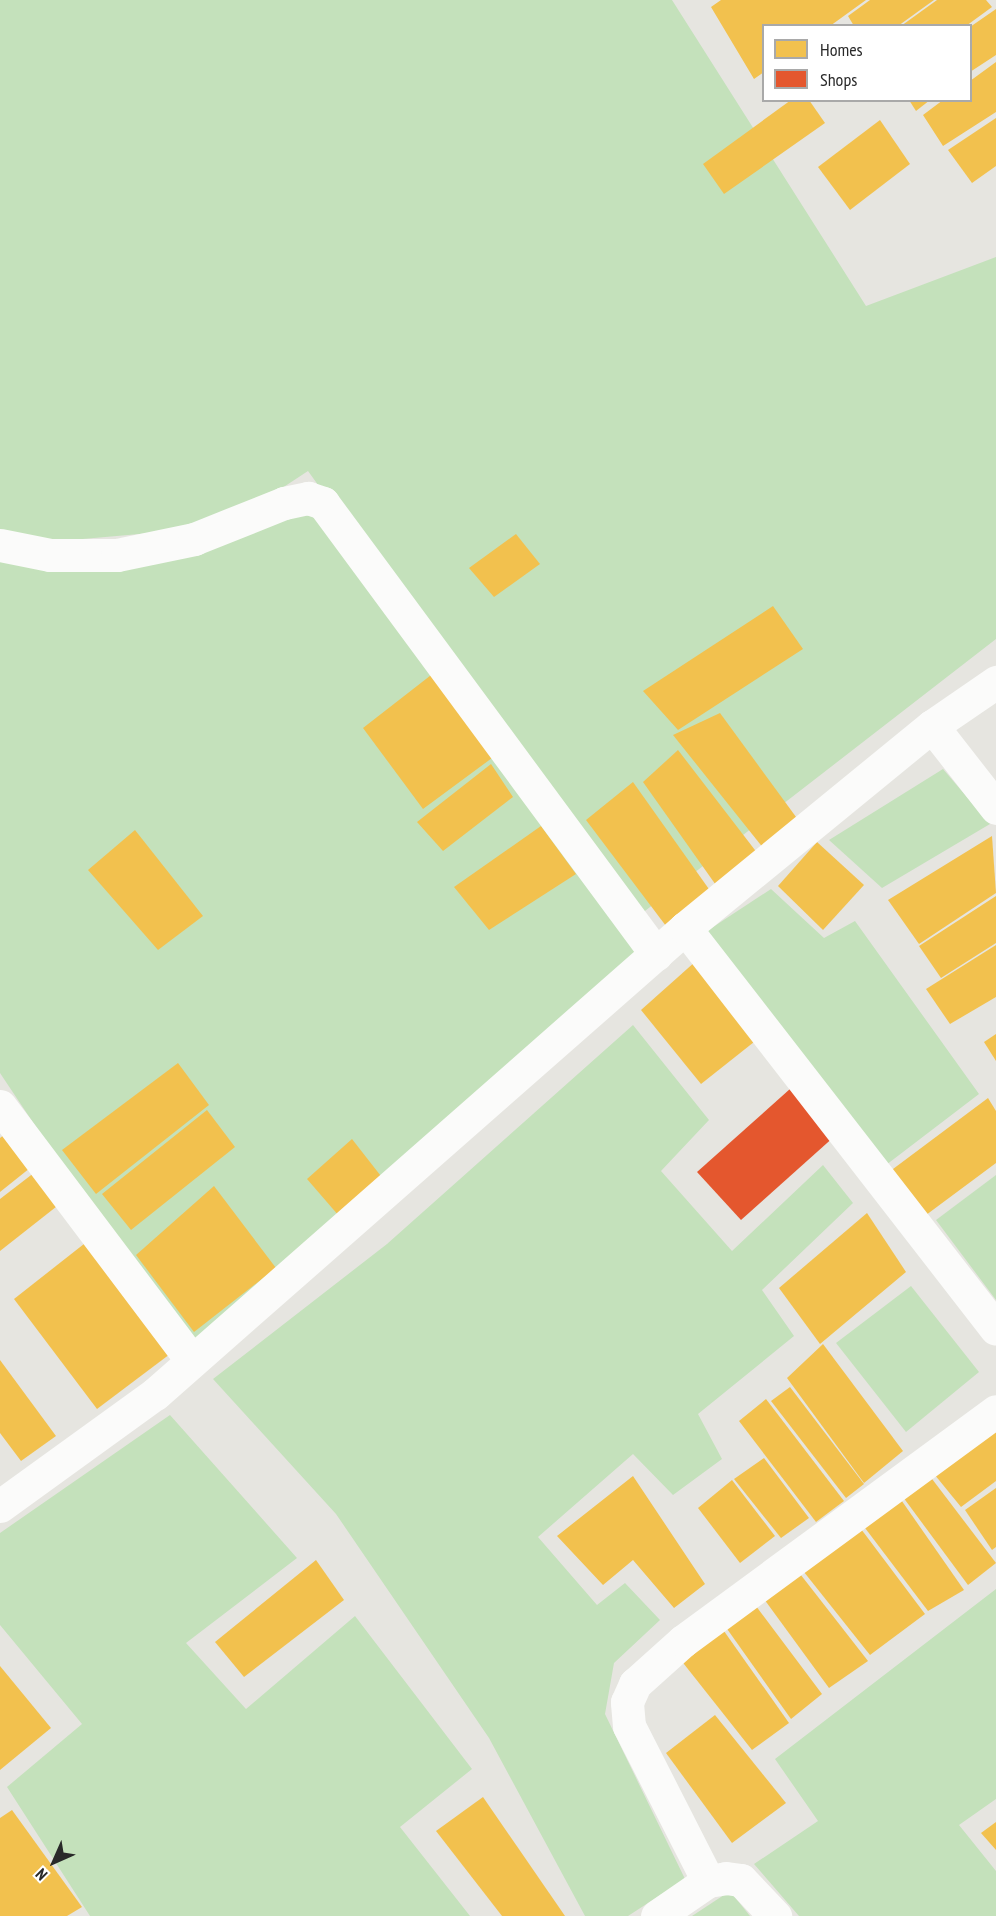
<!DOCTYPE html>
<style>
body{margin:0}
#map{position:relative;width:996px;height:1916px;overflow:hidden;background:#e6e5e0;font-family:"PT Sans Narrow",sans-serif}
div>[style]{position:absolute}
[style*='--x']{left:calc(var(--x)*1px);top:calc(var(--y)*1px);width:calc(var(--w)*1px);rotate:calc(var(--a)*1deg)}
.green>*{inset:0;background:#c4e1bb}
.homes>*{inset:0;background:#f2c14e}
.shops>*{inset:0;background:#e4572e}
.minor>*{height:33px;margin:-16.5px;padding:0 16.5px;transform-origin:16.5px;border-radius:16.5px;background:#fbfbfa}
span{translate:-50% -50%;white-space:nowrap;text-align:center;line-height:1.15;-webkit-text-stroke:6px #fff;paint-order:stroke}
.legend{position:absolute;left:762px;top:24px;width:210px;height:78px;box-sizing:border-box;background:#fff;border:2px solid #a9a9a9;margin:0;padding:8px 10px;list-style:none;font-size:18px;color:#292929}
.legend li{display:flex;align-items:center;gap:12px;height:30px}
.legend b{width:30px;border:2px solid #a9a9a9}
.north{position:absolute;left:24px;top:1832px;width:60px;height:60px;-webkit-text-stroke:4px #fff;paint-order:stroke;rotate:225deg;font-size:16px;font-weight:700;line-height:24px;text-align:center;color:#292929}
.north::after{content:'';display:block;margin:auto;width:21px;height:27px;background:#292929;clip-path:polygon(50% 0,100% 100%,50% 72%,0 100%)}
</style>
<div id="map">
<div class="green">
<i style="clip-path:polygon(evenodd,0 0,672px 0,866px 306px,996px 257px,996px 639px,632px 921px,656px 954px,192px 1361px,0 1073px,0 0,308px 471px,610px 890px,323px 503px,226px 525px,308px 471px,0 0,219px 527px,22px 550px,3px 546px,219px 527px)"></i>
<i style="clip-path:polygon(943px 769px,990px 824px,882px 888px,829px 840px)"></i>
<i style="clip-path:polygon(771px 889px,824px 938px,855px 921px,979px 1094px,886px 1165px,704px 933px)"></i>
<i style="clip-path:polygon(633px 1025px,709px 1120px,661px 1171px,732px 1251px,823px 1165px,853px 1203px,762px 1290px,794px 1336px,698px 1414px,722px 1459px,673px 1495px,633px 1454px,538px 1537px,597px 1605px,625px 1583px,660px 1620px,614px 1663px,605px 1714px,685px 1879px,628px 1916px,585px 1916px,489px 1738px,336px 1514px,213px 1379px,387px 1244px)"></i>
<i style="clip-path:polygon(996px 1175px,996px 1300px,936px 1220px)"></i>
<i style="clip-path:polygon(911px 1286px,979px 1372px,906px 1432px,836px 1343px)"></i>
<i style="clip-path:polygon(170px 1415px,297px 1558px,186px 1643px,246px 1709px,355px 1616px,472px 1769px,400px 1827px,470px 1916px,90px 1916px,7px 1787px,82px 1724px,0 1625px,0 1533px)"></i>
<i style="clip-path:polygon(996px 1589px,996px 1799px,959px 1825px,996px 1871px,996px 1916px,799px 1916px,754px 1864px,818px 1821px,775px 1759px)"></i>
<i style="clip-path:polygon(730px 1891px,750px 1916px,692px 1916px)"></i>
</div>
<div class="homes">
<i style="clip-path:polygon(721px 0,866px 0,830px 26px,764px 26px,764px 72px,754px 79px,711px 7px)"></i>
<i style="clip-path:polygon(870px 0,934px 0,898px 26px,854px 26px,848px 16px)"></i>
<i style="clip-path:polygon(937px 0,986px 0,992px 7px,966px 26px,901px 26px)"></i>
<i style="clip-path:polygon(996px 9px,996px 55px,970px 72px,970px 27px)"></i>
<i style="clip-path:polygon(996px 62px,996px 112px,943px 146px,923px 115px,943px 100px,970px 100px,970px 81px)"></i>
<i style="clip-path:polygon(791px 100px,809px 100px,825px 123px,724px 194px,703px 164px)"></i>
<i style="clip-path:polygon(909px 100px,930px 100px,916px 111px)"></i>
<i style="clip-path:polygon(996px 118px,996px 166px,972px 183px,948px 150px)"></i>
<i style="clip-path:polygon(880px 120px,910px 164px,850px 210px,818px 167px)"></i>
<i style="clip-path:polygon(516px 534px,540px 564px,494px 597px,469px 568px)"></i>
<i style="clip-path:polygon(773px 606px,803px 649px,678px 730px,643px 691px)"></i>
<i style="clip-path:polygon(435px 672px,492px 758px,423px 809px,363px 728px)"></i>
<i style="clip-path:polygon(720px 713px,799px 821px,764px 849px,673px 735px)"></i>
<i style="clip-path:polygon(678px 750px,758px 854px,718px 888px,643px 782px)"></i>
<i style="clip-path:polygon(491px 764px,513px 797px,443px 851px,417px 822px)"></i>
<i style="clip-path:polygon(633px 782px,711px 892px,666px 926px,586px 820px)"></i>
<i style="clip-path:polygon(541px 826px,576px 874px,489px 930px,454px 887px)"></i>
<i style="clip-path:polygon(135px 830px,203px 916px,158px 950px,88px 870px)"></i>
<i style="clip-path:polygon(992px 836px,996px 893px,919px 944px,888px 900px)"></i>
<i style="clip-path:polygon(817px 842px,864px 885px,823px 930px,778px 886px)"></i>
<i style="clip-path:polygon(996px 896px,996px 943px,941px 978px,919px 946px)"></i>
<i style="clip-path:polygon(996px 945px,996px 997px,950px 1024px,926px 989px)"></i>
<i style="clip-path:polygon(696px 961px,754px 1042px,701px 1084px,641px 1010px)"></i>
<i style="clip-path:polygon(996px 1034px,996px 1061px,984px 1042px)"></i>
<i style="clip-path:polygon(178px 1063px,209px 1105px,96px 1194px,62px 1150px)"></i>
<i style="clip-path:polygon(988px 1098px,996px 1111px,996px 1163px,922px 1218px,889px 1172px)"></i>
<i style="clip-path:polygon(207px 1110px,235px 1147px,131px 1230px,102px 1194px)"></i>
<i style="clip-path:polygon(9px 1131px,35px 1164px,0 1192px,0 1138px)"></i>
<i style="clip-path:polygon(352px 1139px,384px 1180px,339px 1216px,307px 1179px)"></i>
<i style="clip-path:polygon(39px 1169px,61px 1203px,0 1251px,0 1199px)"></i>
<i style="clip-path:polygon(214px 1186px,276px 1268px,194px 1332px,136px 1255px)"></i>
<i style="clip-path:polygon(867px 1213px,906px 1272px,820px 1344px,779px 1288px)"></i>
<i style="clip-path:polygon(89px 1240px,174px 1351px,97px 1409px,14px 1299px)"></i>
<i style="clip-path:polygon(823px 1344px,903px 1451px,864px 1483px,787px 1378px)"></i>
<i style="clip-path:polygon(0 1360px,56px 1436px,21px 1461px,0 1433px)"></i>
<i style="clip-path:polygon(790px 1387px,864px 1484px,846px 1498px,771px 1401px)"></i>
<i style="clip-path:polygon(766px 1399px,844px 1501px,816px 1522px,739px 1421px)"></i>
<i style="clip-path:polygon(996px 1421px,996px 1481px,961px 1507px,930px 1469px)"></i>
<i style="clip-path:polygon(764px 1458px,809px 1518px,781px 1538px,734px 1479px)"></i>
<i style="clip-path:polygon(926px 1471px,996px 1563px,968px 1585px,900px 1493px)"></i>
<i style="clip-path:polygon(633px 1476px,705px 1584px,674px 1608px,633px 1560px,603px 1585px,557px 1536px)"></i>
<i style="clip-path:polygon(732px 1480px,775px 1536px,740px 1563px,698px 1508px)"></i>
<i style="clip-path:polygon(996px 1488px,996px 1547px,992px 1550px,965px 1510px)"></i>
<i style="clip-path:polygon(897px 1494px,964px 1590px,928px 1611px,859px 1520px)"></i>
<i style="clip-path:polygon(855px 1521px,925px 1614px,870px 1655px,800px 1567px)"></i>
<i style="clip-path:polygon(316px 1560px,344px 1600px,244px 1677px,215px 1642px)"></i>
<i style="clip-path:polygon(797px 1570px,868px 1661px,829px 1688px,761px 1595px)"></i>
<i style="clip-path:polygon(753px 1602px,822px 1694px,791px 1719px,725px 1626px)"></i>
<i style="clip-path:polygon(719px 1624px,789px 1723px,752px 1750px,680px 1659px)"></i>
<i style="clip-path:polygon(0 1666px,51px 1728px,0 1770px)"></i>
<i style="clip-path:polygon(715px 1715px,786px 1803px,732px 1843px,666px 1753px)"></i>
<i style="clip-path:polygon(483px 1797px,565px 1916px,502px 1916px,436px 1831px)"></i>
<i style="clip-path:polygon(12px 1810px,82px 1907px,67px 1916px,0 1916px,0 1818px)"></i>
<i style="clip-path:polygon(996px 1822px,996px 1850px,981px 1833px)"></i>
</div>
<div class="shops">
<i style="clip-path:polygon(800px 1080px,836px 1135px,741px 1220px,697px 1172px)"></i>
</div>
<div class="minor">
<i style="--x:0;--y:545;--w:51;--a:11.3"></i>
<i style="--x:50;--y:555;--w:67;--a:0"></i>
<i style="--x:117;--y:555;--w:79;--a:-11.7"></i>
<i style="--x:194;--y:539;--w:97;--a:-21.8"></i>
<i style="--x:284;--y:503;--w:25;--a:-12"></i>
<i style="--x:308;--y:498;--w:16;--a:18"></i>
<i style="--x:323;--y:503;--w:561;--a:53.56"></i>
<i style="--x:932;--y:726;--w:104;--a:52"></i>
<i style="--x:685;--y:928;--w:507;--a:52.2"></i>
<i style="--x:0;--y:1106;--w:319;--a:53"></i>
<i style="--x:0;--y:1506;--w:191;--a:-35.9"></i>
<i style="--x:155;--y:1394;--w:706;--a:-41.32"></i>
<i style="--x:685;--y:928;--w:319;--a:-39.3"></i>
<i style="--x:932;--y:726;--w:78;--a:-34.5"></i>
<i style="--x:708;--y:1881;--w:174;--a:-117"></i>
<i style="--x:629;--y:1726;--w:24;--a:-95"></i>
<i style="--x:627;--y:1702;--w:20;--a:-66"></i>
<i style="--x:635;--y:1684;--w:64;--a:-41.9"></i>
<i style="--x:683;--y:1641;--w:388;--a:-36.3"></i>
<i style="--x:657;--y:1916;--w:62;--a:-34.5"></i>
<i style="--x:708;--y:1881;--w:18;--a:-9"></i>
<i style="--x:726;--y:1878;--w:15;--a:8"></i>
<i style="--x:741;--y:1880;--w:50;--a:46.6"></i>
</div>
<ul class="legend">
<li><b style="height:16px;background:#f2c14e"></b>Homes</li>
<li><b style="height:16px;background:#e4572e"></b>Shops</li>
</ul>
<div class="north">N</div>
</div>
